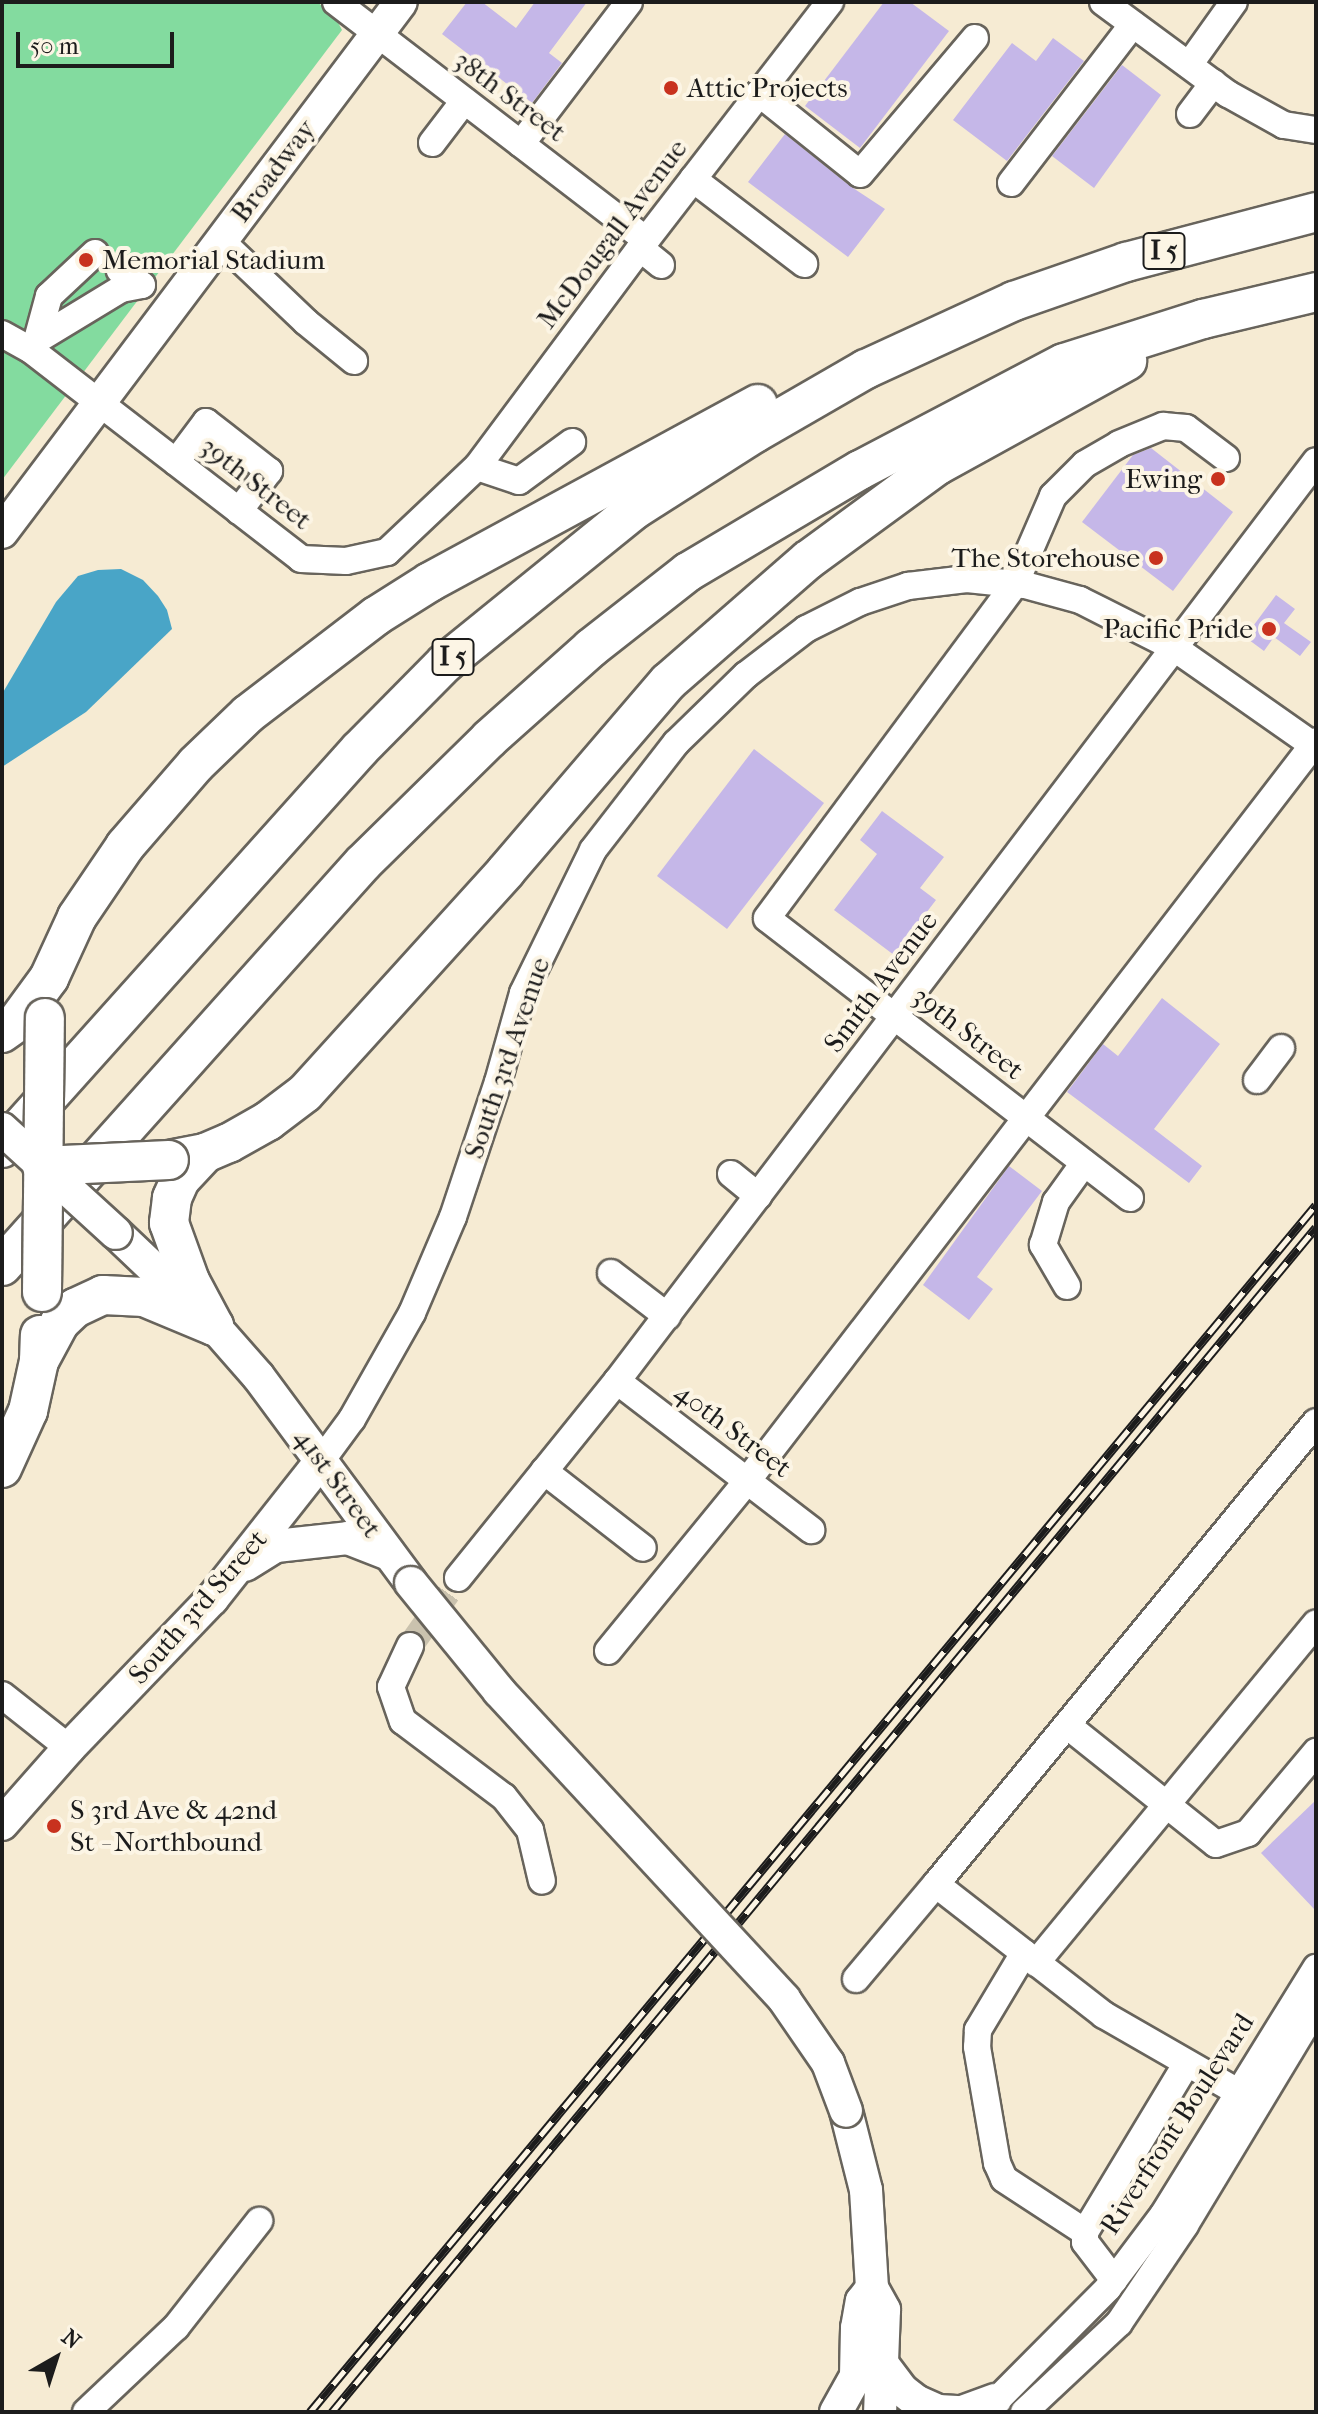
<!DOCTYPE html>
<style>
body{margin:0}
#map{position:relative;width:1318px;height:2414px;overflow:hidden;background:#f6ebd3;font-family:"IM FELL French Canon",serif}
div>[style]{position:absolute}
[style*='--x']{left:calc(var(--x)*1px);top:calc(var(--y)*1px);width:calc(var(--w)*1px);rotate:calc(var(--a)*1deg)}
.green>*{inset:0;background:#83db9f}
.water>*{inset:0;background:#49a5c7}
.building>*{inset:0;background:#c5b7e8}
.minor-tunnel>*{height:26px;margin-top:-13px;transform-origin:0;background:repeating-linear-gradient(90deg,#cac2ae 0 26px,transparent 0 39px)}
.roads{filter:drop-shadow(2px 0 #68645c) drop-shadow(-2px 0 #68645c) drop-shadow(0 2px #68645c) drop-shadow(0 -2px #68645c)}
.minor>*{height:26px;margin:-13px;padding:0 13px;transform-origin:13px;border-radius:13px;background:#fff}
.major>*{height:32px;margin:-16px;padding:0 16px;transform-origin:16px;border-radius:16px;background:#fff}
.highway>*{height:38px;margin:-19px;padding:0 19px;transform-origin:19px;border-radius:19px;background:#fff}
.rail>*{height:9px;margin-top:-4.5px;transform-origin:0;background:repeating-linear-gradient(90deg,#fcf5e5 0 18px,#1c1c1c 0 36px);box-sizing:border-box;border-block:2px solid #1c1c1c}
.bridges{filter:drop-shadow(2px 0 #68645c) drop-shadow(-2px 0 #68645c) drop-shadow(0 2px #68645c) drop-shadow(0 -2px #68645c)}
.major-bridge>*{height:32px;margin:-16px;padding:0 16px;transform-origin:16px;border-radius:16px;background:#fff}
.highway-bridge>*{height:38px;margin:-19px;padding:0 19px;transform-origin:19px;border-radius:19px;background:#fff}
.dots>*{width:22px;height:22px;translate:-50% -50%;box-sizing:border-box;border:4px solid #fcf5e5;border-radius:50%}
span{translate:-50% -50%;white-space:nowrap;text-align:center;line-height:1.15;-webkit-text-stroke:8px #fcf5e5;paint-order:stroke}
.shield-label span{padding:2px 6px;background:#fcf5e5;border:2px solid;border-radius:6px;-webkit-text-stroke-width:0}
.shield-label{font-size:26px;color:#1c1c1c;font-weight:700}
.poi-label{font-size:28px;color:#1c1c1c}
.left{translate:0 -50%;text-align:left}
.right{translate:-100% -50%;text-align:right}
.street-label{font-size:28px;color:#1c1c1c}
.frame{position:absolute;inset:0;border:4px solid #1c1c1c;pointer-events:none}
.north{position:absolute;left:16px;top:2318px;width:80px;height:80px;-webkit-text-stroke:6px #fcf5e5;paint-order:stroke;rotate:39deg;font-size:22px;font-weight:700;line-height:32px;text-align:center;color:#1c1c1c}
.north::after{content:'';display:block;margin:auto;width:28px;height:36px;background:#1c1c1c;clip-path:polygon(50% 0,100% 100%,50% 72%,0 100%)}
.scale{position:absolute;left:16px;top:32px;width:158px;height:36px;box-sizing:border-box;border:4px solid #1c1c1c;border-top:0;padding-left:10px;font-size:24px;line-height:28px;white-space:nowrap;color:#1c1c1c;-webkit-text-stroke:6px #fcf5e5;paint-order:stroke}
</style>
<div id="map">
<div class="green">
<i style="clip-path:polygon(2px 2px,317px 2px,334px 15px,342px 30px,2px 480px)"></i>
</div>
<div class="water">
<i style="clip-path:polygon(121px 569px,143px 580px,158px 596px,167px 610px,172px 629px,86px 712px,2px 767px,2px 694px,56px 602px,78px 576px,98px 570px)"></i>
</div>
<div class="building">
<i style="clip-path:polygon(467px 2px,482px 2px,516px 28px,535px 2px,587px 2px,549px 53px,562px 63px,532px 103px,442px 34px)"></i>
<i style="clip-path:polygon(884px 2px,910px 2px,949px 31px,860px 148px,805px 106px)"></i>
<i style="clip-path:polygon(1053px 38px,1084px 61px,1007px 161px,953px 120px,1012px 43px,1036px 61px)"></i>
<i style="clip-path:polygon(1122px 65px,1161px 95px,1094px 188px,1052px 156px)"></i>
<i style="clip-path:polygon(785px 134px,850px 186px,885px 209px,848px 257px,748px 182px)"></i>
<i style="clip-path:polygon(1151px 448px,1233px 512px,1173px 591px,1082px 522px,1133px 455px)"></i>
<i style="clip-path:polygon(1276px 595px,1295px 609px,1284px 623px,1311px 642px,1300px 656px,1274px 637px,1264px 651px,1245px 637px)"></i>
<i style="clip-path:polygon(754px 749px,824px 803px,727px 929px,657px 876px)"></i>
<i style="clip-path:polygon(882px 811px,944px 857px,920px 888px,936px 900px,894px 955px,834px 910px,877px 854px,860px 840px)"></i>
<i style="clip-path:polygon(1162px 998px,1220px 1044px,1154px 1129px,1202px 1166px,1189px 1183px,1067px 1092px,1103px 1044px,1118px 1056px)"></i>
<i style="clip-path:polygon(1009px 1166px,1042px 1191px,977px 1277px,993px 1289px,969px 1320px,923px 1285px)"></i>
<i style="clip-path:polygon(1316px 1800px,1316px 1911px,1261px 1853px)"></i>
</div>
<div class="minor-tunnel">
<i style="--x:410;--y:1646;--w:83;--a:-54.8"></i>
</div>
<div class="roads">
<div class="minor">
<i style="--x:336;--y:2;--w:391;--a:37.5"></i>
<i style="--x:1103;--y:2;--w:155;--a:36.4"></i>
<i style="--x:1228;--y:94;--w:64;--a:29"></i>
<i style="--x:1284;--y:125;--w:32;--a:9"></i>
<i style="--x:1189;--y:65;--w:77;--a:-54.5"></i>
<i style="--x:759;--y:93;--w:129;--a:38.7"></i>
<i style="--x:860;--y:174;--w:178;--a:-49.8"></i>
<i style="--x:1190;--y:114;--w:39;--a:-53"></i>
<i style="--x:432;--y:143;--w:53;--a:-52.7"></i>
<i style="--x:521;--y:144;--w:178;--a:-52.7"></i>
<i style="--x:693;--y:179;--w:140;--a:37.4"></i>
<i style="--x:1011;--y:183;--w:200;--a:-52.5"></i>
<i style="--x:221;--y:241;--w:117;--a:43.6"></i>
<i style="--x:306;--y:322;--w:62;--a:39.1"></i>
<i style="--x:640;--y:248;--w:27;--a:39"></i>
<i style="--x:95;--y:253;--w:63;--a:136.9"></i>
<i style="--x:49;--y:296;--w:46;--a:105.3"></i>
<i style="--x:37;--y:340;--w:98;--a:-31.3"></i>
<i style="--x:121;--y:289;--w:21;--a:-11"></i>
<i style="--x:142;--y:285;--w:27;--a:-146"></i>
<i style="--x:2;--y:334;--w:33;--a:29"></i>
<i style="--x:31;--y:350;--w:341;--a:37.7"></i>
<i style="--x:301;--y:559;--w:45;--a:2.5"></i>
<i style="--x:346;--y:561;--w:42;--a:-12.4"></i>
<i style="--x:387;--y:552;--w:124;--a:-43.4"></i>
<i style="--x:477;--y:467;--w:283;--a:-53.3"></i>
<i style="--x:646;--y:240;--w:301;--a:-52.3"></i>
<i style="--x:176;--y:462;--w:50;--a:-53.1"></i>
<i style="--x:206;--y:422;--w:80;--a:37.9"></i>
<i style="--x:269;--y:471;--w:50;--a:126.9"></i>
<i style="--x:477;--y:467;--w:44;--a:18.4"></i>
<i style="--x:519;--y:481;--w:66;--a:-36.3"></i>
<i style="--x:1257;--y:1080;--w:40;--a:-53"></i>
<i style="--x:731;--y:1174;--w:35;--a:39"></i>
<i style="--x:1130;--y:1198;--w:458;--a:-142.4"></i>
<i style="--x:767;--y:918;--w:416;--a:-53.4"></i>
<i style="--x:1015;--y:584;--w:96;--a:-66.6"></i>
<i style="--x:1053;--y:496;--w:45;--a:-45"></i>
<i style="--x:1085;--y:464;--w:39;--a:-30"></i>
<i style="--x:1119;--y:444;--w:48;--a:-22.2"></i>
<i style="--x:1163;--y:426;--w:23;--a:5"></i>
<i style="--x:1186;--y:428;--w:50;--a:36.9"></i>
<i style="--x:611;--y:1273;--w:71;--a:37.5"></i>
<i style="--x:1067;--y:1286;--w:48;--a:-120.3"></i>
<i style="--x:1043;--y:1245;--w:45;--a:-73.2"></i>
<i style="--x:1056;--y:1202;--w:48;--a:-54.3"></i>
<i style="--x:617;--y:1381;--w:245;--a:37.5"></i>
<i style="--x:321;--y:1461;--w:52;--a:-53.6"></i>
<i style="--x:352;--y:1419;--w:122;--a:-60.5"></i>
<i style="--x:412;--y:1313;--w:104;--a:-66.9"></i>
<i style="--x:453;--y:1217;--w:142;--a:-71.6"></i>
<i style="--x:498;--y:1082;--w:92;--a:-74.3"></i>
<i style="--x:523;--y:993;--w:159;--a:-63.9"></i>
<i style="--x:593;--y:850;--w:135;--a:-52.2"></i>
<i style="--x:676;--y:743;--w:98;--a:-44.2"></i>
<i style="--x:746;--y:675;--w:76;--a:-37.5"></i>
<i style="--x:806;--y:629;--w:60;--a:-26.6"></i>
<i style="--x:860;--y:602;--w:51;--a:-18.4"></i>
<i style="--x:908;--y:586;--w:59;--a:-6.8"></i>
<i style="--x:967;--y:579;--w:58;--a:5.9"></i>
<i style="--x:1025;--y:585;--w:57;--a:15.3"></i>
<i style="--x:1080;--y:600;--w:104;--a:26.8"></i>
<i style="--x:1173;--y:647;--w:174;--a:35"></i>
<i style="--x:544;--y:1471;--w:125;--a:37.9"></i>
<i style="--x:458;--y:1578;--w:253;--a:-51.1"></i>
<i style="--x:617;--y:1381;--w:1155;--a:-52.77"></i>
<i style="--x:410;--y:1646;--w:45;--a:114.9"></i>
<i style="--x:391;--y:1687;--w:36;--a:71"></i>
<i style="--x:403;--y:1721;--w:126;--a:37"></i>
<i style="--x:504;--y:1797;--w:42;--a:51.8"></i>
<i style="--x:530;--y:1830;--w:52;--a:76.8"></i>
<i style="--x:608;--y:1651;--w:220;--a:-50.7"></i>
<i style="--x:747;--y:1481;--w:933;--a:-52.44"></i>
<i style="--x:2;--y:1695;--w:85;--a:38.3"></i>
<i style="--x:1068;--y:1726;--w:189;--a:38.6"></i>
<i style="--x:1216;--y:1844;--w:34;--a:-19"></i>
<i style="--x:1248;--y:1833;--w:106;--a:-50"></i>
<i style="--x:1024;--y:1953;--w:90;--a:120.9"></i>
<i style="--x:978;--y:2030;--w:17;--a:93"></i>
<i style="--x:977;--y:2047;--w:118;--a:80.2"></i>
<i style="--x:997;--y:2163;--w:17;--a:66"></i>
<i style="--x:1004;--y:2179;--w:97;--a:33.2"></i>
<i style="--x:1085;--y:2232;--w:10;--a:90"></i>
<i style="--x:1085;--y:2242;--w:48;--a:52.7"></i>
<i style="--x:1036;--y:1963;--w:440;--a:-50.5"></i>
<i style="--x:856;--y:1979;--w:124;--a:-49.9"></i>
<i style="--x:1257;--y:2103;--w:177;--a:-150.1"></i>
<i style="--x:1104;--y:2015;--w:213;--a:-142.1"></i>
<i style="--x:936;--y:1884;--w:598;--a:-50.56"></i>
<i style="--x:1085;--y:2232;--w:197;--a:-58.9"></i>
<i style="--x:86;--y:2412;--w:124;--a:-43.4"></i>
<i style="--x:176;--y:2327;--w:135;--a:-51.9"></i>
<i style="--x:985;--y:2412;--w:175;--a:-45.2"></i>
<i style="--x:1108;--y:2288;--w:91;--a:-53"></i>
<i style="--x:1163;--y:2215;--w:291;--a:-58.2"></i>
<i style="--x:1024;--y:2412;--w:130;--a:-43.1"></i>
<i style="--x:1119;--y:2323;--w:118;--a:-56"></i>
<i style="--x:1185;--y:2225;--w:253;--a:-58.9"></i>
</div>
<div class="major">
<i style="--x:2;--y:532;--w:663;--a:-53.03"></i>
<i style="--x:116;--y:1233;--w:135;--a:43.5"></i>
<i style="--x:214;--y:1326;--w:67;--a:48.7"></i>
<i style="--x:258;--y:1376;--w:257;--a:53.5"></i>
<i style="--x:245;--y:1565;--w:36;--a:-32"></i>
<i style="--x:276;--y:1546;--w:72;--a:-6.3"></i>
<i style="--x:348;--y:1538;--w:44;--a:21.3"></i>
<i style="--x:2;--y:1824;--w:101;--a:-48.6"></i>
<i style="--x:69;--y:1748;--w:207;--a:-46.2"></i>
<i style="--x:212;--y:1599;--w:176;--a:-51.7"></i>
<i style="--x:846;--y:2111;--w:81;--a:75.8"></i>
<i style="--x:866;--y:2190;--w:98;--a:86.5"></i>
<i style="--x:872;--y:2288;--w:25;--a:61"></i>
<i style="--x:884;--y:2310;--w:102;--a:92.2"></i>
<i style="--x:880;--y:2361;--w:36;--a:53"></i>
<i style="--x:902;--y:2390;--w:18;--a:38"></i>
<i style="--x:916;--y:2401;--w:24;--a:24"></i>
<i style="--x:938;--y:2411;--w:19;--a:3"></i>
<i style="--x:836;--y:2412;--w:41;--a:-60.9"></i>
<i style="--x:856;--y:2376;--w:48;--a:-88.8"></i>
<i style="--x:857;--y:2328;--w:27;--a:-80"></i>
<i style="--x:862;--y:2301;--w:16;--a:-52"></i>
<i style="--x:962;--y:2412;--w:35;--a:-20"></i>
</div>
<div class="highway">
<i style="--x:2;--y:1033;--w:17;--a:-36"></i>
<i style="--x:16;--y:1023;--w:56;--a:-53.7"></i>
<i style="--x:49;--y:978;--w:67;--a:-65.3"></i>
<i style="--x:77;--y:917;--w:86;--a:-55.9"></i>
<i style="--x:125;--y:846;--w:108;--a:-49.1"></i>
<i style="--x:196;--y:764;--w:72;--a:-43.9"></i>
<i style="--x:248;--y:714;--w:161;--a:-37.4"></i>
<i style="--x:376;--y:616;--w:64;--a:-32.2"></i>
<i style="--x:430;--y:582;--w:373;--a:-28.5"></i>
<i style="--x:2;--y:1148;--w:536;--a:-48.1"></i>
<i style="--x:360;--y:749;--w:121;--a:-45.3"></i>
<i style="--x:445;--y:663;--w:243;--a:-39"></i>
<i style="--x:634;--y:510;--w:143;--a:-32.5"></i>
<i style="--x:755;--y:433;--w:128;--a:-30"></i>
<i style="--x:866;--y:369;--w:163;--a:-24.7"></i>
<i style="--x:1014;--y:301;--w:119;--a:-19.2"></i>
<i style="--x:1126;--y:262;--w:196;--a:-14.7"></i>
<i style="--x:205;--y:1153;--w:37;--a:133"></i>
<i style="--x:180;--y:1180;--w:20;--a:114"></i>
<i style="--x:172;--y:1198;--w:25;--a:97"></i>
<i style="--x:169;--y:1223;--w:62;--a:70.1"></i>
<i style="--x:190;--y:1281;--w:51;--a:61.9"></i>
<i style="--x:169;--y:1160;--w:37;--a:-11"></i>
<i style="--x:205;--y:1153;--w:26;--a:-23"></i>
<i style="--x:229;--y:1143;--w:45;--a:-29.4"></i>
<i style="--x:268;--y:1121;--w:46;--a:-37.1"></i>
<i style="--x:305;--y:1093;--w:299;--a:-47.8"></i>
<i style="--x:506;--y:871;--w:249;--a:-49.4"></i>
<i style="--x:668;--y:682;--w:186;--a:-41.1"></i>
<i style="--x:808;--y:560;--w:161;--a:-36.2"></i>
<i style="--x:938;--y:465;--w:216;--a:-28.8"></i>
<i style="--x:2;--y:1266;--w:541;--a:-48.15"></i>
<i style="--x:363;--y:863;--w:177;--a:-44.5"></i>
<i style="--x:489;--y:739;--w:137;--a:-41.7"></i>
<i style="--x:591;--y:648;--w:123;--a:-38.1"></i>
<i style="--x:688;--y:572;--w:200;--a:-30.7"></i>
<i style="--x:860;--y:470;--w:230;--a:-27.7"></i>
<i style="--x:1064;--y:363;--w:146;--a:-17.6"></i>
<i style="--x:1203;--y:319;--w:116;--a:-13.4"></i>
<i style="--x:39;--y:1361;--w:44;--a:-61.7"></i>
<i style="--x:60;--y:1322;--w:21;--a:-43"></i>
<i style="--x:75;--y:1308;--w:31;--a:-25"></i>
<i style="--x:103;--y:1295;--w:41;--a:2.8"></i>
<i style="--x:144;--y:1297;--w:76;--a:22.5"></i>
<i style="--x:2;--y:1468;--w:63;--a:-65.5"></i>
<i style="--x:28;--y:1411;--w:51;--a:-77.6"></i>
<i style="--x:39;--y:1361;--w:26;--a:-88"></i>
</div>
</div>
<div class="rail">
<i style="--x:310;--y:2412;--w:1571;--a:-50.19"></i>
<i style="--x:332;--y:2412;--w:1540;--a:-50.29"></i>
</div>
<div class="bridges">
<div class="major-bridge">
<i style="--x:2;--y:1129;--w:154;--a:42.4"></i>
<i style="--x:411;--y:1583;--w:139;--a:50.8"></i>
<i style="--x:499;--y:1691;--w:420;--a:47.2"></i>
<i style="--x:784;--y:1999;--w:78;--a:55.5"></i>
<i style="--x:828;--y:2063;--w:51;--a:69.4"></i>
</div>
<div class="highway-bridge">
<i style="--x:42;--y:1166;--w:127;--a:-2.7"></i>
<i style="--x:42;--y:1292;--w:274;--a:-89.4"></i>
</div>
</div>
<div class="dots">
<i style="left:671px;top:88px;background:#c8321e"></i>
<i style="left:86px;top:260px;background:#c8321e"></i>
<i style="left:1218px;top:479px;background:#c8321e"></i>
<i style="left:1156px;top:558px;background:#c8321e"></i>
<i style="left:1269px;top:629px;background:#c8321e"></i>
<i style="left:54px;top:1826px;background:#c8321e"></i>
</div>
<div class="shield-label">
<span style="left:1164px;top:251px">I 5</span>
<span style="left:453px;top:657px">I 5</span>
</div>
<div class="poi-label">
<span class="left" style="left:687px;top:88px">Attic Projects</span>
<span class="left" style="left:102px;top:260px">Memorial Stadium</span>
<span class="right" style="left:1202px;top:479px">Ewing</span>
<span class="right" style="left:1140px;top:558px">The Storehouse</span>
<span class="right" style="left:1253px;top:629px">Pacific Pride</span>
<span class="left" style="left:70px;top:1826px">S 3rd Ave &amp; 42nd<br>St - Northbound</span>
</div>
<div class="street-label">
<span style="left:510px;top:96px;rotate:37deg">38th Street</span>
<span style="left:273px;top:171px;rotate:-53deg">Broadway</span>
<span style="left:612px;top:234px;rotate:-53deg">McDougall Avenue</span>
<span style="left:256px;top:483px;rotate:38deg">39th Street</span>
<span style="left:881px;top:982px;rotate:-53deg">Smith Avenue</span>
<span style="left:968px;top:1033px;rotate:38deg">39th Street</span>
<span style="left:507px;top:1058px;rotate:-71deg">South 3rd Avenue</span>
<span style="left:733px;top:1430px;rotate:37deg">40th Street</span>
<span style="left:338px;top:1483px;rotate:54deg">41st Street</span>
<span style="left:198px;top:1607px;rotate:-49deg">South 3rd Street</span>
<span style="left:1177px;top:2124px;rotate:-57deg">Riverfront Boulevard</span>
</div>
<div class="frame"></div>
<div class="north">N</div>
<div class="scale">50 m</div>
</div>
